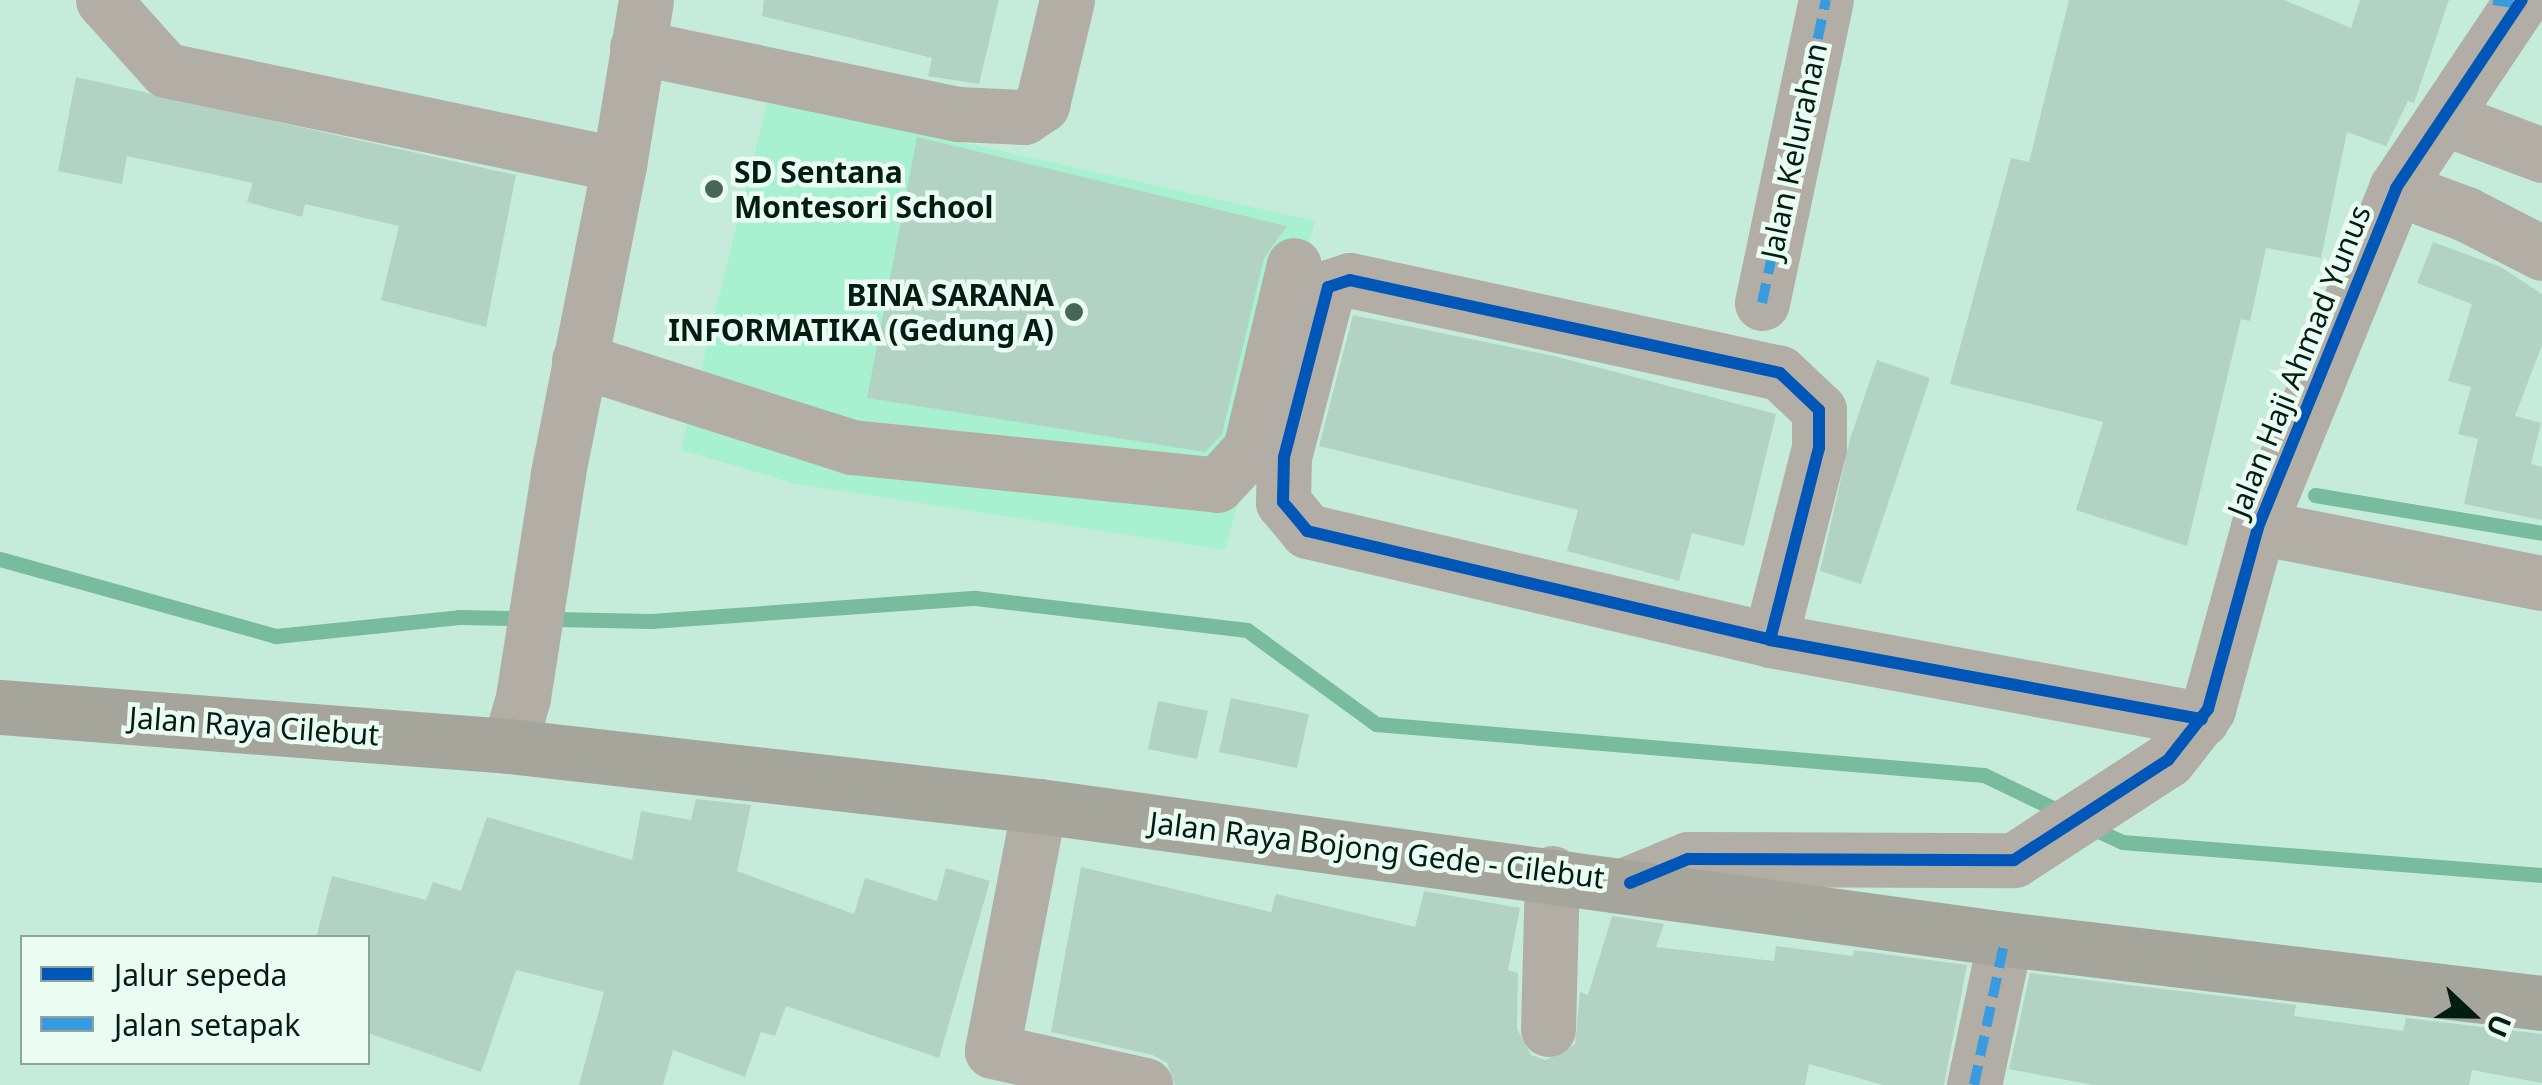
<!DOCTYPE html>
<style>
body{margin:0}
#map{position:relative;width:2542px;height:1085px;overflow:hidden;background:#c5ecda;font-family:"Noto Sans",sans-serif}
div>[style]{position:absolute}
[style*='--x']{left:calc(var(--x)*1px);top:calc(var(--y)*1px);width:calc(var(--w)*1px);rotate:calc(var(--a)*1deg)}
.built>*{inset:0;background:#a7f1d1}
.stream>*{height:15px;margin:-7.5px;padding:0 7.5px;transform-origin:7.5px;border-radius:7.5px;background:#78bb9e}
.building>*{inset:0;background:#b2d3c4}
.minor>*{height:55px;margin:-27.5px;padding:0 27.5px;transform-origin:27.5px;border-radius:27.5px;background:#b2aea6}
.major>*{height:55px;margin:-27.5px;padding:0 27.5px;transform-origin:27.5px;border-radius:27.5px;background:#a6a59b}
.quiet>*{height:10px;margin-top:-5px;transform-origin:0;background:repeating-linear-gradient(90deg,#399bde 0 20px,transparent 0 30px)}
.cycleway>*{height:12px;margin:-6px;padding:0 6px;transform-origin:6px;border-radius:6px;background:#0057b8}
.dots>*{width:28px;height:28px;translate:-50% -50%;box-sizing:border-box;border:5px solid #ebfcf3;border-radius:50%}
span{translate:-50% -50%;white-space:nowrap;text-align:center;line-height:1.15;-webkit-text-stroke:9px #ebfcf3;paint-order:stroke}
.street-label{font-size:30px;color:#021e13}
.poi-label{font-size:30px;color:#021e13;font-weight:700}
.left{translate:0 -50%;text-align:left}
.right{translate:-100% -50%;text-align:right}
.legend{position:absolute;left:20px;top:935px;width:350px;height:130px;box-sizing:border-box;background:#ebfcf3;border:2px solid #8ea399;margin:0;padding:12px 18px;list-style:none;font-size:30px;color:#021e13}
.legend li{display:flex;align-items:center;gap:20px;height:50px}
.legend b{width:50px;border:2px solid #8ea399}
.north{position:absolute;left:2422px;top:965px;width:100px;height:100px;-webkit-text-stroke:8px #ebfcf3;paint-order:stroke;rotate:112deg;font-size:28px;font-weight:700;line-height:40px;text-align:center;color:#021e13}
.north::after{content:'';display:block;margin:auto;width:35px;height:45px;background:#021e13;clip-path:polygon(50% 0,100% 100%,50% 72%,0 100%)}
</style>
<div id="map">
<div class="built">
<i style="clip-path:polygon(768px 99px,1315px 221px,1225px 550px,796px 484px,681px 450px)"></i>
</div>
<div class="stream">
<i style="--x:2315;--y:495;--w:230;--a:9.5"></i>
<i style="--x:0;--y:559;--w:287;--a:15.6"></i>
<i style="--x:276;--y:636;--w:184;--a:-5.9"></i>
<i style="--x:459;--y:617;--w:192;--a:1.2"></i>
<i style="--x:651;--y:621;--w:325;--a:-4.1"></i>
<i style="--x:975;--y:598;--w:274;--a:6.7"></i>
<i style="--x:1247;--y:630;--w:160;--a:36.1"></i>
<i style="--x:1376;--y:724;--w:610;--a:4.79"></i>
<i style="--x:1984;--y:775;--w:90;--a:25.7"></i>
<i style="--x:2090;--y:827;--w:35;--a:25"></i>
<i style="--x:2122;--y:842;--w:421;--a:4.5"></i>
</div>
<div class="building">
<i style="clip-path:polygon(764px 0,999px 0,979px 84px,928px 76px,932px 58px,762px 16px)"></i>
<i style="clip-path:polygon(2069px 0,2284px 0,2351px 28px,2360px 0,2449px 0,2414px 103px,2408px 101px,2386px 146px,2347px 132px,2321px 258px,2266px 248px,2250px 321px,2241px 319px,2187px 546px,2076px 510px,2103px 422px,1950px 384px,2011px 158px,2029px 162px)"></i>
<i style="clip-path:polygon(76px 77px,516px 175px,486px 327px,381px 300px,399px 226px,305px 204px,302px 217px,247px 202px,253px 183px,127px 156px,122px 184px,58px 171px)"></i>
<i style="clip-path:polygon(917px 137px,1287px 226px,1264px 258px,1222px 434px,1205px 452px,867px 398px)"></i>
<i style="clip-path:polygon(2433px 242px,2501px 267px,2542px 294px,2542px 345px,2515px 416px,2541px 423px,2531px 464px,2542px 467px,2542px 520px,2464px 504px,2478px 439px,2458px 434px,2471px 387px,2448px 381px,2472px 304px,2417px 283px)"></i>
<i style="clip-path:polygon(1353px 315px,1554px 356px,1776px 414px,1744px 546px,1692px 533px,1679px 581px,1567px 551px,1578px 510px,1319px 446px)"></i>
<i style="clip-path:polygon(1877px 360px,1930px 378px,1861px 584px,1820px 571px,1850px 439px)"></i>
<i style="clip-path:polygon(1231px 698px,1309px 714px,1297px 768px,1219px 752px)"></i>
<i style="clip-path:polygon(1158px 701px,1208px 711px,1197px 759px,1148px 749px)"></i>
<i style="clip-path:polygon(696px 799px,751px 805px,737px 871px,854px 914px,865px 878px,937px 901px,946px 868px,990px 881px,939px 1058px,786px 1006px,775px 1036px,761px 1032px,745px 1077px,673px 1050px,663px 1085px,579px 1085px,604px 992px,516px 970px,481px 1072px,368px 1033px,368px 938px,316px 938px,332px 876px,426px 900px,433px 882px,461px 891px,487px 817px,632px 860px,641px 811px,691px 820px)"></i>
<i style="clip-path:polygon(1081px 867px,1271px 912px,1276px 894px,1415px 927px,1424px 891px,1520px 908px,1508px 970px,1518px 973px,1517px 1029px,1531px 1055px,1546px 1060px,1575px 1044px,1580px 992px,1588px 995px,1612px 916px,1664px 924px,1656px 947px,1774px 961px,1776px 946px,1853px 956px,1854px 950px,1967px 965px,1944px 1085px,1883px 1085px,1809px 1064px,1805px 1085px,1175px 1085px,1167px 1063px,1153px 1055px,1051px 1032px)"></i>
<i style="clip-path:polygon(2030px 973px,2296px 1005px,2294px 1016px,2403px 1031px,2406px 1018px,2542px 1034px,2542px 1083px,2472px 1070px,2469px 1085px,2093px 1085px,2009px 1069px)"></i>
</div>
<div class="minor">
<i style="--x:103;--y:0;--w:94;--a:48"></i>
<i style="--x:166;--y:70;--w:463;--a:11.8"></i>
<i style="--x:619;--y:165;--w:315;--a:101.2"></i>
<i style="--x:558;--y:474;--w:227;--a:98.9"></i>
<i style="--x:523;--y:698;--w:50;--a:106.3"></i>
<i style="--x:637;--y:47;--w:328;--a:11.8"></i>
<i style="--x:958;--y:114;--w:66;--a:2.6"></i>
<i style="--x:1024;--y:117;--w:22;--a:-34"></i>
<i style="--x:1042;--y:105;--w:108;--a:-76.6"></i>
<i style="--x:2444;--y:118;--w:105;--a:20.7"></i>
<i style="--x:619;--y:165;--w:167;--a:-80.7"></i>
<i style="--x:2396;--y:188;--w:75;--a:20.4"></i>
<i style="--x:2466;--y:214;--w:85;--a:27.2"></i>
<i style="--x:1762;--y:303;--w:310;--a:-78.1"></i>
<i style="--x:579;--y:360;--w:287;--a:17.7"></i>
<i style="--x:852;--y:447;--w:367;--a:5.9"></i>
<i style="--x:1217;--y:485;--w:49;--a:-47.5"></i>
<i style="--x:1250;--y:449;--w:189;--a:-76.6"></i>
<i style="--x:2258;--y:527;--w:289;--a:11.2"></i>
<i style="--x:1770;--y:640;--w:198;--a:-75.7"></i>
<i style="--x:1819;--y:448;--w:38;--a:-90"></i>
<i style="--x:1819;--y:410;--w:54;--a:-136.5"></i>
<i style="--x:1780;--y:373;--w:440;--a:-167.8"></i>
<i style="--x:1350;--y:280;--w:23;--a:162"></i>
<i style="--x:1328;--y:287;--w:176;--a:104.5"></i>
<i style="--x:1284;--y:457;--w:45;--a:91.3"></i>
<i style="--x:1283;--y:502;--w:38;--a:50"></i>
<i style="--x:1307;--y:531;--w:476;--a:13.2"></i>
<i style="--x:1770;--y:640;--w:439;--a:10.4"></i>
<i style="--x:1039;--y:806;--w:249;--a:100.9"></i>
<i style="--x:992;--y:1051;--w:157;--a:12.5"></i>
<i style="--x:1630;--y:883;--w:63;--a:-22.5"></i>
<i style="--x:1688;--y:859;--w:326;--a:0.2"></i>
<i style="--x:2014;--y:860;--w:184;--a:-33"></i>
<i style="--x:2168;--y:760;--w:65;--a:-51.9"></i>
<i style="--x:2208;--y:709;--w:189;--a:-74.6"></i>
<i style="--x:2258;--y:527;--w:366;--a:-67.8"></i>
<i style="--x:2396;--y:188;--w:226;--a:-56.2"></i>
<i style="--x:1548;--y:1029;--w:156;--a:-88.5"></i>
<i style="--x:1974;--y:1085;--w:149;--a:-78"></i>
</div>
<div class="major">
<i style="--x:0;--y:707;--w:510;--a:4.38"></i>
<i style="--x:509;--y:746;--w:533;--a:6.46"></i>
<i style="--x:1039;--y:806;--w:975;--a:7.84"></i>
<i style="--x:2005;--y:939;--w:541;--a:6.8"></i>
</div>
<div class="quiet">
<i style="--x:2493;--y:0;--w:27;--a:8"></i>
<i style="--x:1762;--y:303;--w:310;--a:-78.1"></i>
<i style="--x:1974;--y:1085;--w:149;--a:-78"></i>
</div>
<div class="cycleway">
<i style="--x:1770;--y:640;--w:198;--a:-75.7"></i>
<i style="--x:1819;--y:448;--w:38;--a:-90"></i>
<i style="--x:1819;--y:410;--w:54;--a:-136.5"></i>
<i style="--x:1780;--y:373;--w:440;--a:-167.8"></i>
<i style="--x:1350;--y:280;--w:23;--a:162"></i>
<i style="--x:1328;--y:287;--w:176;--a:104.5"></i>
<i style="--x:1284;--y:457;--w:45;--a:91.3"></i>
<i style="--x:1283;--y:502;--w:38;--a:50"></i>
<i style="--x:1307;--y:531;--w:476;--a:13.2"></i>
<i style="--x:1770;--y:640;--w:439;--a:10.4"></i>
<i style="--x:1630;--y:883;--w:63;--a:-22.5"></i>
<i style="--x:1688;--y:859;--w:326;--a:0.2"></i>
<i style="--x:2014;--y:860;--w:184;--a:-33"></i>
<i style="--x:2168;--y:760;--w:65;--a:-51.9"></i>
<i style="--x:2208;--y:709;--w:189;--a:-74.6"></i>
<i style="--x:2258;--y:527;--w:366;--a:-67.8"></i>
<i style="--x:2396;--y:188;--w:226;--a:-56.2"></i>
</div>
<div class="dots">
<i style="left:714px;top:189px;background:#466659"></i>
<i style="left:1074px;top:312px;background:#466659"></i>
</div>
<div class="street-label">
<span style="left:1794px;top:151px;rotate:-78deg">Jalan Kelurahan</span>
<span style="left:2299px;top:361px;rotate:-68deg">Jalan Haji Ahmad Yunus</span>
<span style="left:254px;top:726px;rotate:4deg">Jalan Raya Cilebut</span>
<span style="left:1377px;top:850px;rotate:7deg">Jalan Raya Bojong Gede - Cilebut</span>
</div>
<div class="poi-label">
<span class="left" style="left:734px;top:189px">SD Sentana<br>Montesori School</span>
<span class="right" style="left:1054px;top:312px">BINA SARANA<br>INFORMATIKA (Gedung A)</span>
</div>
<ul class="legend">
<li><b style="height:12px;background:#0057b8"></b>Jalur sepeda</li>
<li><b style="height:12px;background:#399bde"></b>Jalan setapak</li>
</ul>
<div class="north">U</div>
</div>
